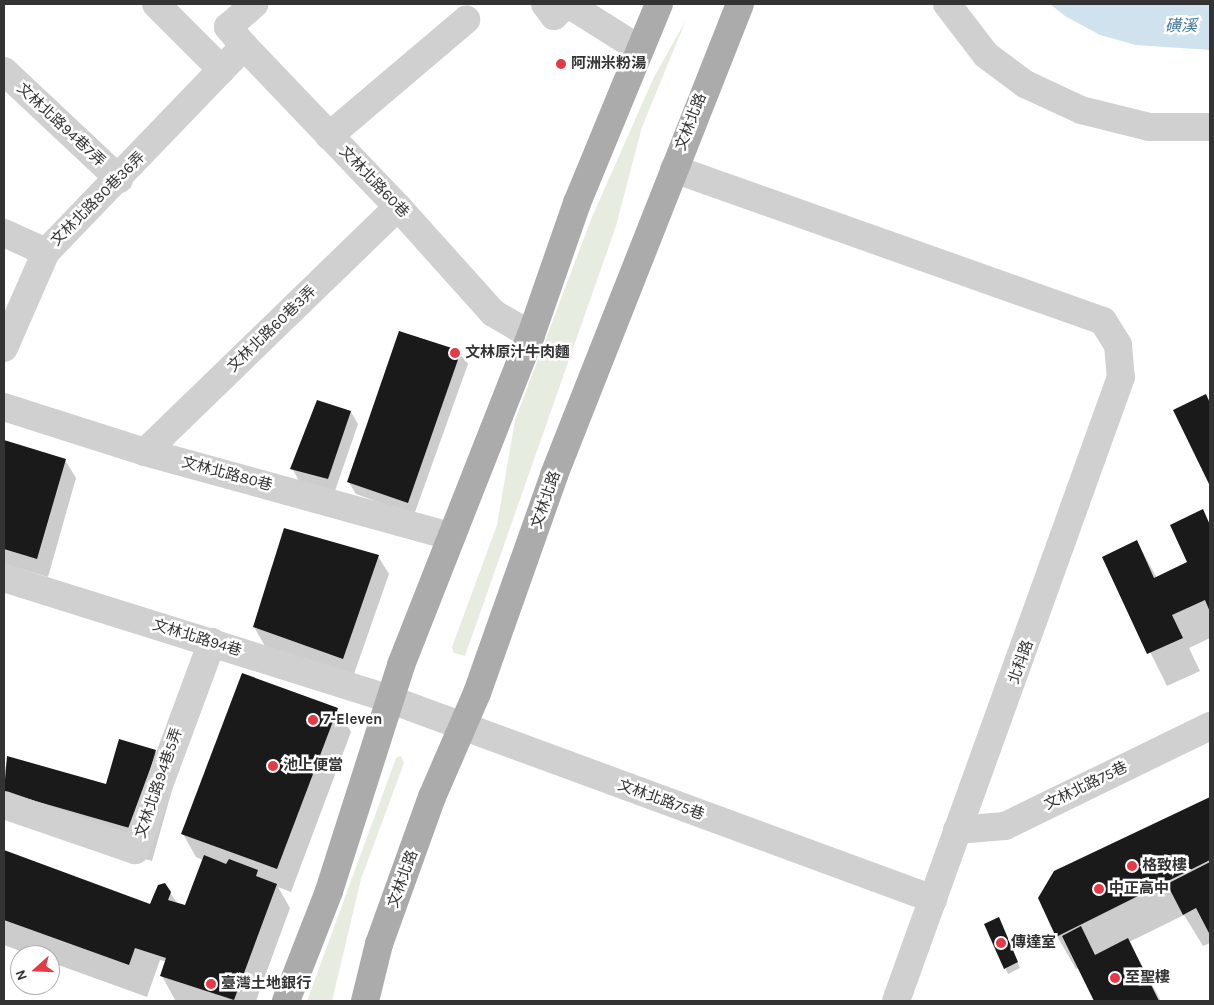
<!DOCTYPE html>
<meta charset="utf-8">
<style>
body{margin:0}
#map{position:relative;width:1214px;height:1005px;overflow:hidden;background:#fff;font-family:Karla,"Noto Sans TC",sans-serif}
div>[style]{position:absolute}
[style*='--x']{left:calc(var(--x)*1px);top:calc(var(--y)*1px);width:calc(var(--w)*1px);rotate:calc(var(--a)*1deg)}
.green>*{inset:0;background:#e6ecdf}
.water>*{inset:0;background:#cfe2ee}
.shadow>*{inset:0;background:#0003}
.building>*{inset:0;background:#1a1a1a}
.minor>*{height:28px;margin:-14px;padding:0 14px;transform-origin:14px;border-radius:14px;background:#d0d0d0}
.major>*{height:28px;margin:-14px;padding:0 14px;transform-origin:14px;border-radius:14px;background:#ababab}
.dots>*{width:14px;height:14px;translate:-50% -50%;box-sizing:border-box;border:2px solid #fff;border-radius:50%}
span{translate:-50% -50%;white-space:nowrap;text-align:center;line-height:1.15;-webkit-text-stroke:5px #fff;paint-order:stroke}
.poi-label{font-size:15px;color:#333;font-weight:700}
.left{translate:0 -50%;text-align:left}
.street-label{font-size:15px;color:#333}
.water-label{font-size:16px;color:#3f7597;font-style:italic}
.frame{position:absolute;inset:0;border:5px solid #333;pointer-events:none}
.north{position:absolute;left:10px;top:945px;width:50px;height:50px;box-sizing:border-box;background:#fff;border:1px solid #adadad;border-radius:50%;rotate:250deg;font-size:14px;font-weight:700;line-height:20px;text-align:center;color:#333}
.north::after{content:'';display:block;margin:auto;width:18px;height:22px;background:#e63946;clip-path:polygon(50% 0,100% 100%,50% 72%,0 100%)}
</style>
<div id="map">
<div class="green">
<i style="clip-path:polygon(686px 20px,642px 127px,616px 226px,465px 656px,454px 653px,452px 647px,497px 525px,515px 420px,592px 217px,654px 77px)"></i>
<i style="clip-path:polygon(401px 756px,404px 763px,361px 879px,332px 1001px,307px 1001px,396px 758px)"></i>
</div>
<div class="water">
<i style="clip-path:polygon(1050px 4px,1210px 4px,1210px 50px,1136px 45px,1100px 35px,1065px 16px)"></i>
</div>
<div class="shadow">
<i style="clip-path:polygon(461px 352px,468px 364px,414px 515px,356px 494px,348px 481px)"></i>
<i style="clip-path:polygon(1205px 396px,1210px 404px,1210px 483px,1175px 410px)"></i>
<i style="clip-path:polygon(351px 412px,358px 424px,335px 491px,299px 481px,292px 468px)"></i>
<i style="clip-path:polygon(4px 441px,65px 460px,76px 478px,48px 577px,4px 564px)"></i>
<i style="clip-path:polygon(1202px 511px,1210px 525px,1210px 638px,1189px 648px,1200px 671px,1167px 686px,1103px 557px,1137px 542px,1157px 578px,1189px 563px)"></i>
<i style="clip-path:polygon(378px 556px,389px 574px,353px 677px,265px 646px,254px 627px)"></i>
<i style="clip-path:polygon(337px 709px,351px 732px,291px 892px,278px 887px,290px 908px,256px 1001px,175px 1000px,162px 976px,167px 962px,160px 960px,147px 997px,50px 962px,50px 955px,31px 955px,4px 945px,4px 851px,149px 905px,165px 885px,178px 904px,185px 906px,203px 860px,196px 857px,183px 834px)"></i>
<i style="clip-path:polygon(155px 751px,174px 783px,152px 861px,72px 838px,4px 798px,4px 773px,8px 757px,107px 786px)"></i>
<i style="clip-path:polygon(1210px 798px,1210px 943px,1203px 946px,1184px 915px,1129px 942px,1161px 1001px,1095px 1001px,1079px 968px,1076px 969px,1057px 936px,1039px 898px,1054px 872px)"></i>
<i style="clip-path:polygon(1002px 925px,1020px 968px,1008px 974px,1005px 968px)"></i>
</div>
<div class="building">
<i style="clip-path:polygon(399px 331px,461px 351px,408px 503px,347px 482px)"></i>
<i style="clip-path:polygon(1206px 394px,1210px 403px,1210px 486px,1173px 410px)"></i>
<i style="clip-path:polygon(317px 400px,351px 411px,328px 479px,290px 469px)"></i>
<i style="clip-path:polygon(4px 440px,66px 459px,37px 559px,4px 549px)"></i>
<i style="clip-path:polygon(1203px 509px,1210px 525px,1210px 612px,1205px 600px,1172px 615px,1183px 638px,1147px 654px,1102px 557px,1137px 540px,1154px 578px,1187px 562px,1170px 525px)"></i>
<i style="clip-path:polygon(284px 528px,379px 555px,343px 659px,253px 627px)"></i>
<i style="clip-path:polygon(242px 673px,338px 708px,277px 869px,181px 834px)"></i>
<i style="clip-path:polygon(119px 739px,156px 750px,133px 829px,4px 792px,7px 756px,106px 784px)"></i>
<i style="clip-path:polygon(1210px 797px,1210px 860px,1056px 937px,1038px 898px,1054px 871px)"></i>
<i style="clip-path:polygon(4px 850px,150px 904px,158px 885px,165px 883px,171px 892px,168px 900px,185px 905px,204px 855px,226px 864px,229px 859px,258px 870px,256px 876px,277px 884px,234px 1000px,160px 976px,166px 958px,135px 948px,129px 965px,4px 920px)"></i>
<i style="clip-path:polygon(1210px 862px,1210px 935px,1196px 908px,1183px 915px,1167px 884px)"></i>
<i style="clip-path:polygon(999px 917px,1018px 962px,1004px 969px,984px 924px)"></i>
<i style="clip-path:polygon(1081px 926px,1095px 955px,1128px 938px,1159px 1001px,1094px 1001px,1062px 936px)"></i>
</div>
<div class="minor">
<i style="--x:156;--y:4;--w:93;--a:45"></i>
<i style="--x:545;--y:4;--w:15;--a:53"></i>
<i style="--x:554;--y:16;--w:17;--a:-45"></i>
<i style="--x:568;--y:4;--w:83;--a:32.2"></i>
<i style="--x:947;--y:4;--w:64;--a:52.6"></i>
<i style="--x:986;--y:55;--w:49;--a:36.6"></i>
<i style="--x:1025;--y:84;--w:62;--a:24.9"></i>
<i style="--x:1081;--y:110;--w:70;--a:14"></i>
<i style="--x:1149;--y:127;--w:61;--a:0"></i>
<i style="--x:244;--y:46;--w:25;--a:-130"></i>
<i style="--x:228;--y:27;--w:35;--a:-41"></i>
<i style="--x:4;--y:71;--w:158;--a:43.2"></i>
<i style="--x:329;--y:136;--w:180;--a:-40.3"></i>
<i style="--x:674;--y:169;--w:455;--a:19.5"></i>
<i style="--x:1103;--y:321;--w:28;--a:58"></i>
<i style="--x:1118;--y:345;--w:32;--a:85"></i>
<i style="--x:1121;--y:377;--w:663;--a:109.83"></i>
<i style="--x:4;--y:233;--w:46;--a:24.3"></i>
<i style="--x:4;--y:348;--w:105;--a:-66.4"></i>
<i style="--x:46;--y:252;--w:286;--a:-46.1"></i>
<i style="--x:244;--y:46;--w:223;--a:46.3"></i>
<i style="--x:398;--y:207;--w:142;--a:48.1"></i>
<i style="--x:493;--y:313;--w:44;--a:30.1"></i>
<i style="--x:4;--y:407;--w:148;--a:17.7"></i>
<i style="--x:145;--y:452;--w:317;--a:15.4"></i>
<i style="--x:145;--y:452;--w:352;--a:-44.1"></i>
<i style="--x:4;--y:578;--w:404;--a:17.4"></i>
<i style="--x:389;--y:699;--w:580;--a:20.19"></i>
<i style="--x:4;--y:805;--w:139;--a:19"></i>
<i style="--x:135;--y:850;--w:222;--a:-69.7"></i>
<i style="--x:957;--y:830;--w:48;--a:-4.8"></i>
<i style="--x:1005;--y:826;--w:228;--a:-26"></i>
</div>
<div class="major">
<i style="--x:286;--y:1001;--w:118;--a:-68.6"></i>
<i style="--x:329;--y:891;--w:237;--a:-72.3"></i>
<i style="--x:401;--y:665;--w:355;--a:-68.5"></i>
<i style="--x:531;--y:335;--w:140;--a:-70.8"></i>
<i style="--x:577;--y:203;--w:215;--a:-67.6"></i>
<i style="--x:365;--y:1001;--w:59;--a:-76.2"></i>
<i style="--x:379;--y:944;--w:156;--a:-70.2"></i>
<i style="--x:432;--y:797;--w:113;--a:-66.6"></i>
<i style="--x:477;--y:693;--w:231;--a:-70.5"></i>
<i style="--x:554;--y:475;--w:506;--a:-68.45"></i>
</div>
<div class="dots">
<i style="left:561px;top:64px;background:#e63946"></i>
<i style="left:455px;top:353px;background:#e63946"></i>
<i style="left:313px;top:720px;background:#e63946"></i>
<i style="left:273px;top:766px;background:#e63946"></i>
<i style="left:1132px;top:866px;background:#e63946"></i>
<i style="left:1099px;top:889px;background:#e63946"></i>
<i style="left:1001px;top:943px;background:#e63946"></i>
<i style="left:1115px;top:978px;background:#e63946"></i>
<i style="left:211px;top:984px;background:#e63946"></i>
</div>
<div class="poi-label">
<span class="left" style="left:571px;top:64px">阿洲米粉湯</span>
<span class="left" style="left:465px;top:353px">文林原汁牛肉麵</span>
<span class="left" style="left:323px;top:720px">7-Eleven</span>
<span class="left" style="left:283px;top:766px">池上便當</span>
<span class="left" style="left:1142px;top:866px">格致樓</span>
<span class="left" style="left:1109px;top:889px">中正高中</span>
<span class="left" style="left:1011px;top:943px">傳達室</span>
<span class="left" style="left:1125px;top:978px">至聖樓</span>
<span class="left" style="left:221px;top:984px">臺灣土地銀行</span>
</div>
<div class="street-label">
<span style="left:691px;top:122px;rotate:-69deg">文林北路</span>
<span style="left:61px;top:125px;rotate:43deg">文林北路94巷7弄</span>
<span style="left:374px;top:182px;rotate:46deg">文林北路60巷</span>
<span style="left:98px;top:199px;rotate:-45deg">文林北路80巷36弄</span>
<span style="left:272px;top:329px;rotate:-44deg">文林北路60巷3弄</span>
<span style="left:227px;top:474px;rotate:15deg">文林北路80巷</span>
<span style="left:546px;top:500px;rotate:-71deg">文林北路</span>
<span style="left:197px;top:638px;rotate:17deg">文林北路94巷</span>
<span style="left:1021px;top:662px;rotate:-70deg">北科路</span>
<span style="left:159px;top:783px;rotate:-71deg">文林北路94巷5弄</span>
<span style="left:1086px;top:786px;rotate:-26deg">文林北路75巷</span>
<span style="left:661px;top:800px;rotate:20deg">文林北路75巷</span>
<span style="left:403px;top:879px;rotate:-70deg">文林北路</span>
</div>
<div class="water-label">
<span style="left:1181px;top:26px">磺溪</span>
</div>
<div class="frame"></div>
<div class="north">N</div>
</div>
